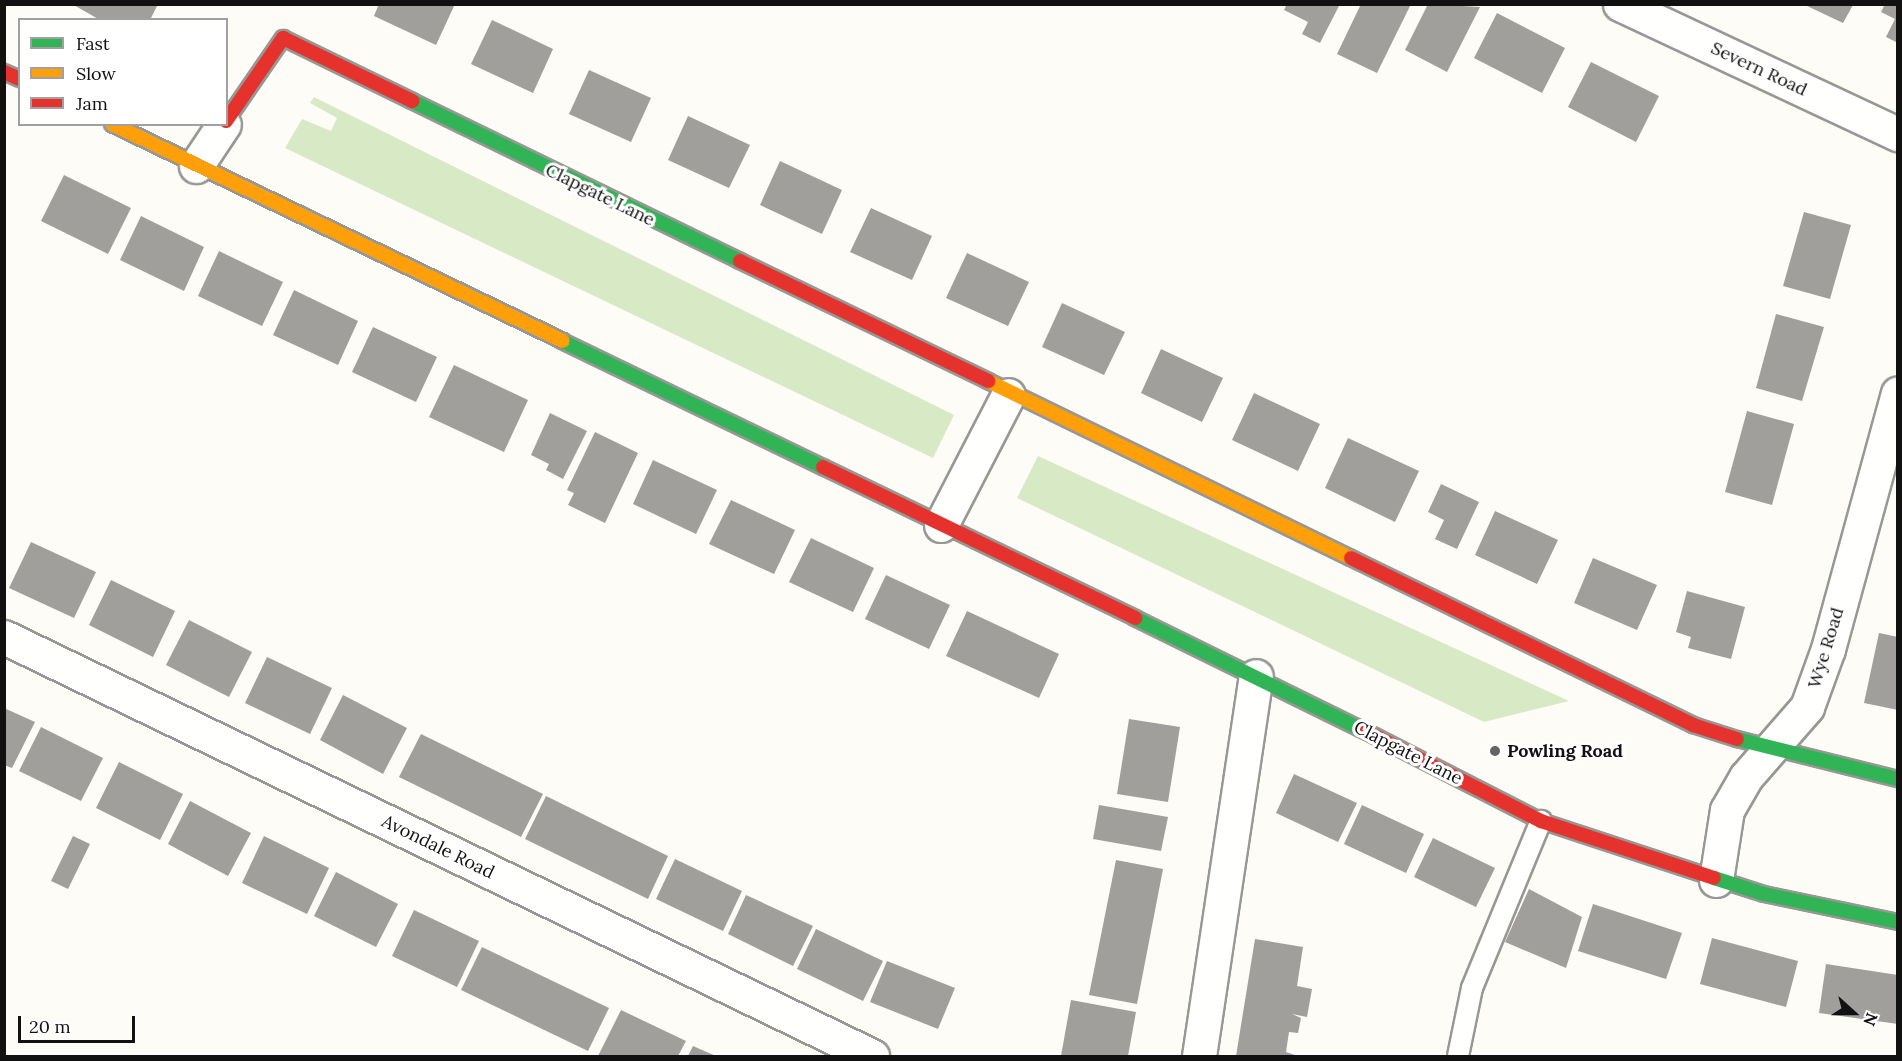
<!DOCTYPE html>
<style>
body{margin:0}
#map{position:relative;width:1902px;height:1061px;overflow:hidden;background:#fdfcf7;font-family:Lora,serif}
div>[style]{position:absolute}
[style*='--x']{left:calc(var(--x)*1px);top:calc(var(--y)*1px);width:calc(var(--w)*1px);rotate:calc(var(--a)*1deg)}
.forest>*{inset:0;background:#d8eac5}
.building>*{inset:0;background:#a19f9c}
.roads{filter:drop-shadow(2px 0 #979795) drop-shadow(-2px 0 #979795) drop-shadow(0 2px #979795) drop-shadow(0 -2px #979795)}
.lane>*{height:20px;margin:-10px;padding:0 10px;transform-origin:10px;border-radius:10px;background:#fffffe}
.street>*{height:33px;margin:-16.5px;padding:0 16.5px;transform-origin:16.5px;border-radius:16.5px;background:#fffffe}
.fast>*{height:14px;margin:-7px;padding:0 7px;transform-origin:7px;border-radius:7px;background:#30b455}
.slow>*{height:14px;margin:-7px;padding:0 7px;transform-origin:7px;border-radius:7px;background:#ff9f0a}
.jam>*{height:14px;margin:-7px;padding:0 7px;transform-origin:7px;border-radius:7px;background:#e5322d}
.dots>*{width:16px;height:16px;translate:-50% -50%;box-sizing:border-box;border:3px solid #fff;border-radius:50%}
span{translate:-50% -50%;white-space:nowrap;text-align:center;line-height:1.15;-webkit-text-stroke:6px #fff;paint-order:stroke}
.street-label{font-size:18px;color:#111}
.poi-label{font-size:18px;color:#111;font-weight:700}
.left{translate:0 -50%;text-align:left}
.frame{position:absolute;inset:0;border:6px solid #111;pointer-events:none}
.legend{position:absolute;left:18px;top:18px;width:210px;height:108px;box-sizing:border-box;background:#fff;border:2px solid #a0a0a0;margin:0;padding:8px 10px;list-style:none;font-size:18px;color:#111}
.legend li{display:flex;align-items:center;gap:12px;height:30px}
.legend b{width:30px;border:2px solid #a0a0a0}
.north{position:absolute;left:1824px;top:983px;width:60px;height:60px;-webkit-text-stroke:4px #fff;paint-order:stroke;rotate:111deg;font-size:16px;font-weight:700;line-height:24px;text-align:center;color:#111}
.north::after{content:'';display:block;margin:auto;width:21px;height:27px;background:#111;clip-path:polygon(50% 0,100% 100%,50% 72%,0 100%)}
.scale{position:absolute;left:18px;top:1016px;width:117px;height:27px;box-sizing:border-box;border:3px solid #111;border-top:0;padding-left:8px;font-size:18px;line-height:21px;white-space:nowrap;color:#111;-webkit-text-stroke:4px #fff;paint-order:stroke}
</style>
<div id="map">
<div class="forest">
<i style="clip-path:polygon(314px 97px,954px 415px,933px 458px,285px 148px,302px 119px,331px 131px,337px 118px,310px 103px)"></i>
<i style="clip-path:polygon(1038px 456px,1569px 701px,1484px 722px,1017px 498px)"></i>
</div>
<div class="building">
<i style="clip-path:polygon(72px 4px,158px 4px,150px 20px,100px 20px)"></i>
<i style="clip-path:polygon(379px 4px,455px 4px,436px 45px,374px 16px)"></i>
<i style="clip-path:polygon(1287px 4px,1340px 4px,1320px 43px,1302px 34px,1308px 22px,1284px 10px)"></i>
<i style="clip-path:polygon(1361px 4px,1411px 4px,1377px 73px,1337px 54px)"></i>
<i style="clip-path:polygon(1428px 4px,1480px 7px,1447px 72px,1405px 50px)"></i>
<i style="clip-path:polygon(1885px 4px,1898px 4px,1898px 43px,1886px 37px,1895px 19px,1881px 12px)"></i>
<i style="clip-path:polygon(1805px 5px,1853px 5px,1843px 23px)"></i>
<i style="clip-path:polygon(1497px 13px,1565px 48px,1542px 93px,1474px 58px)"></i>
<i style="clip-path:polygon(492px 20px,553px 49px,533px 93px,471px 64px)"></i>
<i style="clip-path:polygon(1591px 62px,1659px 96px,1636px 142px,1568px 107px)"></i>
<i style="clip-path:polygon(589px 70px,651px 98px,631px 142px,569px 114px)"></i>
<i style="clip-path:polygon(688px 116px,750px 145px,729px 188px,668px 160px)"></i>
<i style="clip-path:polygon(780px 161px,842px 190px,822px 234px,760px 205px)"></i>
<i style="clip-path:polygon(64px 175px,131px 208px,108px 254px,41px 221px)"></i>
<i style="clip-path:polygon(871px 208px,932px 236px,912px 280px,850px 252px)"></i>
<i style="clip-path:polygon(1804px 212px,1851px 225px,1830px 299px,1783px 286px)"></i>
<i style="clip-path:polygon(141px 216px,204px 247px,184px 291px,120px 260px)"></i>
<i style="clip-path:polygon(219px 251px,283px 282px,262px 326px,198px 296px)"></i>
<i style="clip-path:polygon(967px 253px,1029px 282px,1008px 326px,946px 298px)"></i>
<i style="clip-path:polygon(294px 290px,358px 321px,338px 365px,273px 335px)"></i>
<i style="clip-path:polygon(1062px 303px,1125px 332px,1104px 375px,1042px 347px)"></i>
<i style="clip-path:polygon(1776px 314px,1824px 327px,1802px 401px,1756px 388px)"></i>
<i style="clip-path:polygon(373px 327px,437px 357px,416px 402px,352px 372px)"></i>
<i style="clip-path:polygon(1161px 349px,1223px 378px,1202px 422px,1141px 393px)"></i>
<i style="clip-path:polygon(454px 365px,528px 400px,504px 452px,429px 417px)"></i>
<i style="clip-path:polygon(1254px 393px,1320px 424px,1298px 471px,1232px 440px)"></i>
<i style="clip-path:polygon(1747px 411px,1794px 424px,1772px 505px,1725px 492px)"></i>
<i style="clip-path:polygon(550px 413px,587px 431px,563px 479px,546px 470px,549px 464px,531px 455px)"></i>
<i style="clip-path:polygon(595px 432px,638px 453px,605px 523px,568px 505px,574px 493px,567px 490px)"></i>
<i style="clip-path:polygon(1348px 438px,1419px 471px,1395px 522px,1325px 488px)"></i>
<i style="clip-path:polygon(653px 460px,717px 490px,696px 534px,633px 504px)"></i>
<i style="clip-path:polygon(1441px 484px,1479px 502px,1457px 549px,1435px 539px,1444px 520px,1428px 512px)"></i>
<i style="clip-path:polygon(731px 500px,795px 530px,774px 574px,709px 544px)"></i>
<i style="clip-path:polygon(1495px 511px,1558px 540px,1537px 584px,1475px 555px)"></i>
<i style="clip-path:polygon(811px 538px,874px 568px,853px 612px,789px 582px)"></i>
<i style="clip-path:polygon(31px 542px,96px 572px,74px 618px,9px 588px)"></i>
<i style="clip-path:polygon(1593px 558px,1657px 585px,1637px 630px,1574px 603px)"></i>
<i style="clip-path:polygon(886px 575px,950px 605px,929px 649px,865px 619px)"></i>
<i style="clip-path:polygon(111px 580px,175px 611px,153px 657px,89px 625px)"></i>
<i style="clip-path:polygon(1687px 591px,1745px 607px,1731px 659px,1688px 648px,1691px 637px,1676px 632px)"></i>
<i style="clip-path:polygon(967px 611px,1059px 654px,1039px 698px,946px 656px)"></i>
<i style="clip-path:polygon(189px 620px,252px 652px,229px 697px,166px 665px)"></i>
<i style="clip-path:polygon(1879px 633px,1898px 637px,1898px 710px,1864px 703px)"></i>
<i style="clip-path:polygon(267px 657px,332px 688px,310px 734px,245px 703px)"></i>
<i style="clip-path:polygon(343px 695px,407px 728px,383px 774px,320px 740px)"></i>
<i style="clip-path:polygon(4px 708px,35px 722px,12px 768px,4px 765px)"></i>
<i style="clip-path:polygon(1129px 719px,1180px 727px,1168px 802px,1117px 794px)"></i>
<i style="clip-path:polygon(41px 727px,103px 758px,81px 801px,19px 771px)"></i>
<i style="clip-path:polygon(421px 734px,543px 794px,521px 837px,399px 777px)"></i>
<i style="clip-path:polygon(119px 762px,183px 794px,160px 840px,96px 808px)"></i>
<i style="clip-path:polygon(1294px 774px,1357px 803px,1338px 842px,1276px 813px)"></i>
<i style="clip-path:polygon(546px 796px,668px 856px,648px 899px,525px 839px)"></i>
<i style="clip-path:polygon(190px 801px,251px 833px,228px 876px,168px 844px)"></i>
<i style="clip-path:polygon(1099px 805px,1168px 817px,1161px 851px,1093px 839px)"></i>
<i style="clip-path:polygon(1362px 805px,1424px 834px,1406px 873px,1344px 844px)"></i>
<i style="clip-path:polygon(73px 836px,90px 844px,68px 889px,51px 881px)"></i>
<i style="clip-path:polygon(264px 836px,329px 868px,307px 914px,242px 883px)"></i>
<i style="clip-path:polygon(1433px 838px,1495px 868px,1476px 907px,1414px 877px)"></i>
<i style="clip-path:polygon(675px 859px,742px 891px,723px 931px,656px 899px)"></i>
<i style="clip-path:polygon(1116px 860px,1163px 869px,1137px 1004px,1089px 995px)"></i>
<i style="clip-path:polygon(336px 872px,398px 904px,376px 947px,314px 916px)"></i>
<i style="clip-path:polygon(1529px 889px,1582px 917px,1566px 968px,1505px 942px)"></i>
<i style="clip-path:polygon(746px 895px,813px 926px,793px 966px,728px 934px)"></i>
<i style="clip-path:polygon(1593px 904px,1682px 933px,1666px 979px,1578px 951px)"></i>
<i style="clip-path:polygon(414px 910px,479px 941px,457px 987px,392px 956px)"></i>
<i style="clip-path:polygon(816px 929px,883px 961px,863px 1001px,797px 969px)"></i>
<i style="clip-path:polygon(1712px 938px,1798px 961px,1786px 1007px,1700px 984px)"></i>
<i style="clip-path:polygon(1255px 939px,1303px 947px,1297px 986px,1312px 989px,1307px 1017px,1292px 1014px,1301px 1018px,1298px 1033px,1289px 1032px,1286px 1052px,1298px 1056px,1236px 1056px)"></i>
<i style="clip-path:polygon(482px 947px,609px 1008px,588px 1051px,461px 990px)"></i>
<i style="clip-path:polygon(887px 961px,955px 988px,938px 1029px,870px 1002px)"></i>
<i style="clip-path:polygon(1826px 964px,1898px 975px,1898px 1024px,1819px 1013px)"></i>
<i style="clip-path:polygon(1071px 1000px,1136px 1012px,1128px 1056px,1061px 1056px)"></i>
<i style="clip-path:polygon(621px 1010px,686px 1041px,678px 1056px,598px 1056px)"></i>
<i style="clip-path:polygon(693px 1046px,716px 1056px,688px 1056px)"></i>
</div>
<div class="roads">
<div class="lane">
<i style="--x:1458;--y:1056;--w:69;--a:-78.4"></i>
<i style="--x:1472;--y:988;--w:181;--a:-67.6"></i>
</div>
<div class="street">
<i style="--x:1620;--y:4;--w:307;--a:25.1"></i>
<i style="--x:196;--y:166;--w:50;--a:-56.3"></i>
<i style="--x:941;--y:525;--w:146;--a:-62.7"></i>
<i style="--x:4;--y:637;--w:964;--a:25.77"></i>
<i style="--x:1716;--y:880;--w:71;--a:-81.1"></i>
<i style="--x:1727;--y:810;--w:38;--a:-60"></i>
<i style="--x:1746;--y:777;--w:93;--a:-48.9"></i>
<i style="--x:1807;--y:707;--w:62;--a:-70.1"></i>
<i style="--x:1828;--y:649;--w:265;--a:-74.7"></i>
<i style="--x:1199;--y:1056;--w:384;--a:-81.5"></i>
</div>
<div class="fast">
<i style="--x:412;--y:101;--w:365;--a:26"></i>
<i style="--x:562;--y:341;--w:290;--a:25.8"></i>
<i style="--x:1135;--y:618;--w:254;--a:26.2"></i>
<i style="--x:1737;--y:739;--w:166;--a:14"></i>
<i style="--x:1714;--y:878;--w:52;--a:17.7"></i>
<i style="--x:1764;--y:894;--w:137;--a:11.8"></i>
</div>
<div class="slow">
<i style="--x:112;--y:124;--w:500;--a:25.7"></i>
<i style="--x:988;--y:381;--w:404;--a:26"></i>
</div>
<div class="jam">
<i style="--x:4;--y:72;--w:17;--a:24"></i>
<i style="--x:226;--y:121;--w:101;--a:-55.5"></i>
<i style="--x:283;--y:38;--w:144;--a:26"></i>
<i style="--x:740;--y:261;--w:276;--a:25.8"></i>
<i style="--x:823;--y:467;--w:347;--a:25.8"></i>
<i style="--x:1351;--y:558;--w:381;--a:26"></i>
<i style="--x:1693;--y:725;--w:46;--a:17.7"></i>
<i style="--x:1363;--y:730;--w:200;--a:27.1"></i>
<i style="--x:1541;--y:821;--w:182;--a:18.2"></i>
</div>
</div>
<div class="dots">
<i style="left:1495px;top:751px;background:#646362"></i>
</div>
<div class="street-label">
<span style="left:1759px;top:69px;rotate:25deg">Severn Road</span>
<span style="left:600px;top:195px;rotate:26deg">Clapgate Lane</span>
<span style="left:1826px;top:648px;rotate:-73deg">Wye Road</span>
<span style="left:1408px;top:753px;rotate:27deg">Clapgate Lane</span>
<span style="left:438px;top:847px;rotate:26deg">Avondale Road</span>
</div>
<div class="poi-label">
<span class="left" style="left:1507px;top:751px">Powling Road</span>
</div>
<div class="frame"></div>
<ul class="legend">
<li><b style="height:8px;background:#30b455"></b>Fast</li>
<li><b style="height:8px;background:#ff9f0a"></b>Slow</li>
<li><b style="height:8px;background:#e5322d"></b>Jam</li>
</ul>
<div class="north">N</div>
<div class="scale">20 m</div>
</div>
